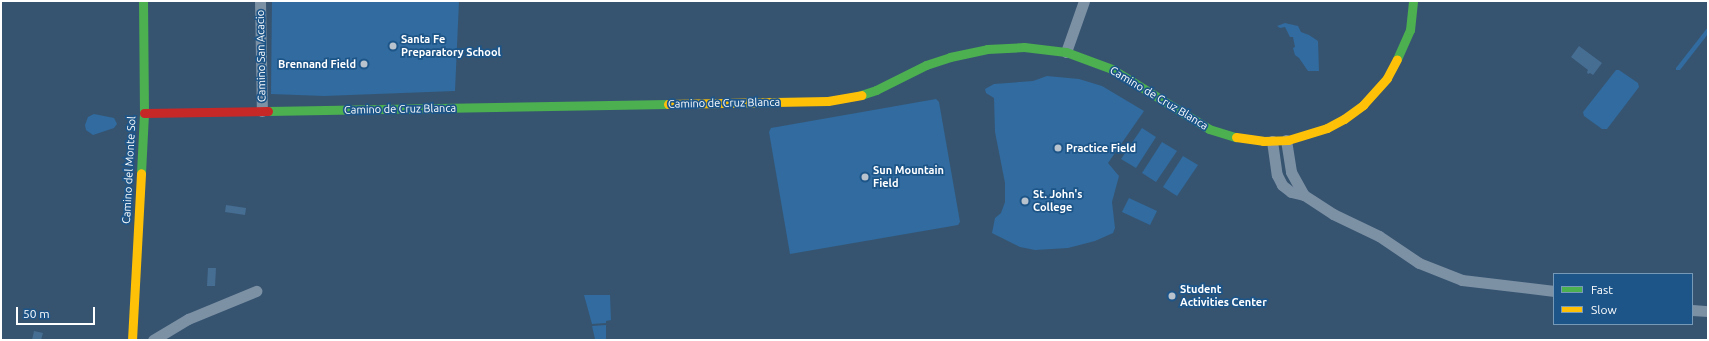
<!DOCTYPE html>
<style>
body{margin:0}
#map{position:relative;width:1709px;height:341px;overflow:hidden;background:#365470;font-family:Ubuntu,sans-serif}
div>[style]{position:absolute}
[style*='--x']{left:calc(var(--x)*1px);top:calc(var(--y)*1px);width:calc(var(--w)*1px);rotate:calc(var(--a)*1deg)}
.green>*{inset:0;background:#316b9f}
.water>*{inset:0;background:#466d92}
.street>*{height:11px;margin:-5.5px;padding:0 5.5px;transform-origin:5.5px;border-radius:5.5px;background:#7d91a5}
.fast>*{height:9px;margin:-4.5px;padding:0 4.5px;transform-origin:4.5px;border-radius:4.5px;background:#4caf50}
.slow>*{height:9px;margin:-4.5px;padding:0 4.5px;transform-origin:4.5px;border-radius:4.5px;background:#ffc107}
.jam>*{height:9px;margin:-4.5px;padding:0 4.5px;transform-origin:4.5px;border-radius:4.5px;background:#c62828}
.dots>*{width:11px;height:11px;translate:-50% -50%;box-sizing:border-box;border:2px solid #1d5588;border-radius:50%}
span{translate:-50% -50%;white-space:nowrap;text-align:center;line-height:1.15;-webkit-text-stroke:3.5px #1d5588;paint-order:stroke}
.poi-label{font-size:11px;color:#fff;font-weight:700}
.left{translate:0 -50%;text-align:left}
.right{translate:-100% -50%;text-align:right}
.street-label{font-size:11px;color:#fff}
.frame{position:absolute;inset:0;border:2px solid #fff;pointer-events:none}
.legend{position:absolute;left:1553px;top:273px;width:140px;height:52px;box-sizing:border-box;background:#1d5588;border:1px solid #7799b8;margin:0;padding:5px 7px;list-style:none;font-size:12px;color:#fff}
.legend li{display:flex;align-items:center;gap:8px;height:20px}
.legend b{width:20px;border:1px solid #7799b8}
.scale{position:absolute;left:16px;top:307px;width:79px;height:18px;box-sizing:border-box;border:2px solid #fff;border-top:0;padding-left:5px;font-size:12px;line-height:14px;white-space:nowrap;color:#fff;-webkit-text-stroke:3px #1d5588;paint-order:stroke}
</style>
<div id="map">
<div class="green">
<i style="clip-path:polygon(272px 1px,459px 1px,455px 91px,324px 96px,271px 94px)"></i>
<i style="clip-path:polygon(1285px 23px,1298px 26px,1301px 32px,1309px 35px,1318px 41px,1319px 71px,1308px 71px,1299px 58px,1295px 55px,1293px 48px,1295px 47px,1293px 37px,1290px 37px,1285px 27px,1280px 28px,1277px 26px)"></i>
<i style="clip-path:polygon(1708px 27px,1708px 34px,1680px 70px,1676px 70px,1676px 68px)"></i>
<i style="clip-path:polygon(1616px 70px,1619px 70px,1638px 83px,1639px 87px,1607px 129px,1602px 129px,1584px 116px,1583px 112px)"></i>
<i style="clip-path:polygon(1047px 76px,1079px 79px,1102px 86px,1144px 111px,1108px 163px,1119px 176px,1112px 202px,1115px 228px,1113px 233px,1095px 241px,1068px 248px,1035px 250px,1020px 247px,992px 233px,995px 218px,1001px 213px,1005px 202px,1005px 183px,995px 132px,994px 98px,986px 93px,985px 89px,994px 84px,1033px 81px)"></i>
<i style="clip-path:polygon(936px 99px,939px 102px,960px 222px,958px 225px,790px 254px,769px 132px,771px 128px)"></i>
<i style="clip-path:polygon(94px 114px,114px 118px,117px 124px,114px 128px,93px 135px,86px 130px,85px 125px,88px 117px)"></i>
<i style="clip-path:polygon(1142px 128px,1156px 137px,1136px 168px,1121px 159px)"></i>
<i style="clip-path:polygon(1162px 142px,1177px 151px,1156px 182px,1142px 173px)"></i>
<i style="clip-path:polygon(1183px 156px,1198px 165px,1177px 196px,1163px 187px)"></i>
<i style="clip-path:polygon(1129px 198px,1157px 211px,1150px 225px,1122px 212px)"></i>
<i style="clip-path:polygon(584px 295px,610px 295px,611px 320px,606px 321px,606px 323px,592px 324px)"></i>
<i style="clip-path:polygon(606px 325px,606px 339px,608px 340px,595px 339px,592px 326px)"></i>
</div>
<div class="water">
<i style="clip-path:polygon(1579px 46px,1602px 63px,1593px 75px,1590px 73px,1588px 74px,1587px 72px,1588px 70px,1571px 57px)"></i>
<i style="clip-path:polygon(226px 205px,246px 208px,245px 215px,225px 212px)"></i>
<i style="clip-path:polygon(208px 268px,216px 268px,215px 286px,207px 286px)"></i>
<i style="clip-path:polygon(34px 331px,43px 333px,41px 340px,32px 340px)"></i>
</div>
<div class="street">
<i style="--x:260;--y:1;--w:110;--a:89"></i>
<i style="--x:1066;--y:52;--w:54;--a:-70.6"></i>
<i style="--x:1286;--y:140;--w:32;--a:81"></i>
<i style="--x:1291;--y:172;--w:26;--a:61"></i>
<i style="--x:1272;--y:141;--w:34;--a:82"></i>
<i style="--x:1277;--y:175;--w:11;--a:63"></i>
<i style="--x:1282;--y:185;--w:11;--a:38"></i>
<i style="--x:1291;--y:192;--w:13;--a:13"></i>
<i style="--x:1304;--y:195;--w:35;--a:33"></i>
<i style="--x:1333;--y:214;--w:51;--a:25.6"></i>
<i style="--x:1379;--y:236;--w:48;--a:34"></i>
<i style="--x:1419;--y:263;--w:46;--a:21.6"></i>
<i style="--x:1462;--y:280;--w:93;--a:6.8"></i>
<i style="--x:1692;--y:310;--w:16;--a:4"></i>
<i style="--x:153;--y:340;--w:41;--a:-31"></i>
<i style="--x:188;--y:319;--w:74;--a:-22.4"></i>
</div>
<div class="fast">
<i style="--x:1397;--y:59;--w:32;--a:-66"></i>
<i style="--x:1410;--y:30;--w:29;--a:-84"></i>
<i style="--x:861;--y:95;--w:16;--a:-18"></i>
<i style="--x:876;--y:90;--w:56;--a:-26.6"></i>
<i style="--x:926;--y:65;--w:25;--a:-18"></i>
<i style="--x:950;--y:57;--w:38;--a:-12"></i>
<i style="--x:987;--y:49;--w:37;--a:-3"></i>
<i style="--x:1024;--y:47;--w:42;--a:6.8"></i>
<i style="--x:1066;--y:52;--w:49;--a:20.3"></i>
<i style="--x:1112;--y:69;--w:114;--a:31.7"></i>
<i style="--x:1209;--y:129;--w:28;--a:17"></i>
<i style="--x:268;--y:111;--w:400;--a:-1"></i>
<i style="--x:141;--y:173;--w:60;--a:-87.1"></i>
<i style="--x:144;--y:113;--w:112;--a:-90.5"></i>
</div>
<div class="slow">
<i style="--x:668;--y:104;--w:160;--a:-1.1"></i>
<i style="--x:828;--y:101;--w:34;--a:-10"></i>
<i style="--x:1236;--y:137;--w:27;--a:8"></i>
<i style="--x:1263;--y:141;--w:25;--a:-2"></i>
<i style="--x:1288;--y:140;--w:41;--a:-17.1"></i>
<i style="--x:1327;--y:128;--w:19;--a:-28"></i>
<i style="--x:1344;--y:119;--w:24;--a:-36"></i>
<i style="--x:1363;--y:105;--w:36;--a:-48"></i>
<i style="--x:1387;--y:78;--w:21;--a:-62"></i>
<i style="--x:132;--y:340;--w:167;--a:-86.9"></i>
</div>
<div class="jam">
<i style="--x:144;--y:113;--w:124;--a:-0.9"></i>
</div>
<div class="dots">
<i style="left:393px;top:46px;background:#b9c3cd"></i>
<i style="left:364px;top:64px;background:#b9c3cd"></i>
<i style="left:1058px;top:148px;background:#b9c3cd"></i>
<i style="left:865px;top:177px;background:#b9c3cd"></i>
<i style="left:1025px;top:201px;background:#b9c3cd"></i>
<i style="left:1172px;top:296px;background:#b9c3cd"></i>
</div>
<div class="poi-label">
<span class="left" style="left:401px;top:46px">Santa Fe<br>Preparatory School</span>
<span class="right" style="left:356px;top:64px">Brennand Field</span>
<span class="left" style="left:1066px;top:148px">Practice Field</span>
<span class="left" style="left:873px;top:177px">Sun Mountain<br>Field</span>
<span class="left" style="left:1033px;top:201px">St. John's<br>College</span>
<span class="left" style="left:1180px;top:296px">Student<br>Activities Center</span>
</div>
<div class="street-label">
<span style="left:261px;top:56px;rotate:-91deg">Camino San Acacio</span>
<span style="left:1159px;top:98px;rotate:31deg">Camino de Cruz Blanca</span>
<span style="left:724px;top:103px;rotate:-1deg">Camino de Cruz Blanca</span>
<span style="left:400px;top:109px;rotate:-1deg">Camino de Cruz Blanca</span>
<span style="left:129px;top:170px;rotate:-87deg">Camino del Monte Sol</span>
</div>
<div class="frame"></div>
<ul class="legend">
<li><b style="height:5px;background:#4caf50"></b>Fast</li>
<li><b style="height:5px;background:#ffc107"></b>Slow</li>
</ul>
<div class="scale">50 m</div>
</div>
